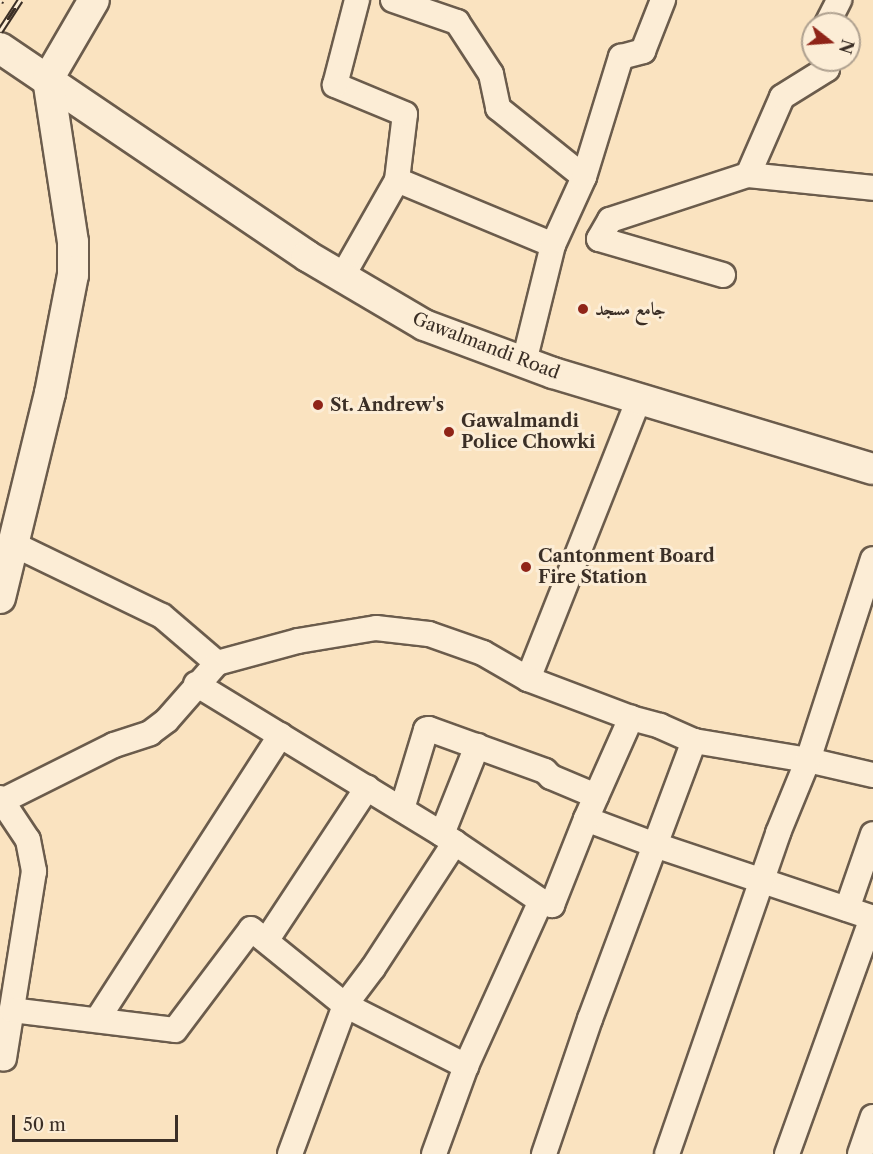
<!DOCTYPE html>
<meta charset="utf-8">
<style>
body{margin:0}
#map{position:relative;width:873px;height:1154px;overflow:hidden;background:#fae3c0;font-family:"Libre Caslon Text",Amiri,serif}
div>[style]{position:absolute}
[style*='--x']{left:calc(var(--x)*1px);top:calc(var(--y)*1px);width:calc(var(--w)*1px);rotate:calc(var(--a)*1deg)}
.roads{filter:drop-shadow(2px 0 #6b5c4c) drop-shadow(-2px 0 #6b5c4c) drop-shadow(0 2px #6b5c4c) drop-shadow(0 -2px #6b5c4c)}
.minor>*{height:24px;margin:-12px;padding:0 12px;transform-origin:12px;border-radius:12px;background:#fcedd6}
.tertiary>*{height:30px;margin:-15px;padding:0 15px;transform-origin:15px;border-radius:15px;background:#fcedd6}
.rail>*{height:7px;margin-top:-3.5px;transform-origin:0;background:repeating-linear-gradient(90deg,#fcedd6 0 14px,#3b2f26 0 28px);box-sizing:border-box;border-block:2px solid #3b2f26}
.dots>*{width:16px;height:16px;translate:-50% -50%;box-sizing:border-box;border:3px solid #fcedd6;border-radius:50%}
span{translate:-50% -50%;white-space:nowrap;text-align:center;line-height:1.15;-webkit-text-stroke:6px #fcedd6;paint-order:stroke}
.poi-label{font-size:18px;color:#3b2f26;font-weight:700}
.left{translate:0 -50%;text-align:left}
.street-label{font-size:18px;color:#3b2f26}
.north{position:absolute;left:801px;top:12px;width:60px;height:60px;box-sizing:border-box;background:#fcedd6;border:2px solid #afa190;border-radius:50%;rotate:107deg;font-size:16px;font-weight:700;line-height:24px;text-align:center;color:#3b2f26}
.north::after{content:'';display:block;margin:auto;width:21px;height:27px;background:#8f2418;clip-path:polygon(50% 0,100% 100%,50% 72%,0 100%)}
.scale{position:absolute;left:12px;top:1115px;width:166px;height:27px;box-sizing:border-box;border:3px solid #3b2f26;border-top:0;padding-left:8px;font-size:18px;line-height:21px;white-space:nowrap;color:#3b2f26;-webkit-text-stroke:4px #fcedd6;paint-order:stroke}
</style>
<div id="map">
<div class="roads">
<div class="minor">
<i style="--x:393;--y:0;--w:68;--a:19"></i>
<i style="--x:457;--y:22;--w:62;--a:56.8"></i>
<i style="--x:491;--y:74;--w:35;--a:78"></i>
<i style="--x:498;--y:108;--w:110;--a:38.7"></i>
<i style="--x:827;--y:24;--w:27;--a:-63"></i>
<i style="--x:748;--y:175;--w:126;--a:5.9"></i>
<i style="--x:397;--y:180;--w:169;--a:22.6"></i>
<i style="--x:723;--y:275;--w:129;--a:-163.8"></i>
<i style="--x:599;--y:239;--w:22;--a:-60"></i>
<i style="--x:610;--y:220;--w:145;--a:-18.1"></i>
<i style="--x:748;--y:175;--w:85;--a:-66.4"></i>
<i style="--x:782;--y:97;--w:53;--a:-31.9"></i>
<i style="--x:827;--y:69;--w:9;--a:-96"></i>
<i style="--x:342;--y:277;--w:112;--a:-60.4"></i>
<i style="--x:397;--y:180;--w:66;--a:-83.1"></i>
<i style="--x:405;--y:114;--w:76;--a:-157.5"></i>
<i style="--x:335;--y:85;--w:88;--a:-75.5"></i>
<i style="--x:524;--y:362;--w:121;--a:-76.1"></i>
<i style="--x:553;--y:245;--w:75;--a:-65.5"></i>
<i style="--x:584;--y:177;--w:126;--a:-72.9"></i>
<i style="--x:621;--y:57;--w:23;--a:-15"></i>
<i style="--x:643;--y:51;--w:55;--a:-68.6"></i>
<i style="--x:13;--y:544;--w:165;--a:25.8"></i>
<i style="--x:162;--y:616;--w:72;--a:40.5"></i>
<i style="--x:528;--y:679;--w:299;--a:-68.4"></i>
<i style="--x:196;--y:684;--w:288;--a:31.4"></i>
<i style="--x:442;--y:834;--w:120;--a:34.1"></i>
<i style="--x:0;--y:798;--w:50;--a:56.3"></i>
<i style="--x:28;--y:840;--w:32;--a:79"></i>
<i style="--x:34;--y:871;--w:190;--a:99.1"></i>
<i style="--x:4;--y:800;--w:123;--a:-26.6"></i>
<i style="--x:114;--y:745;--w:38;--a:-18"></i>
<i style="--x:150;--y:733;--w:21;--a:-37"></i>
<i style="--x:167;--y:720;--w:76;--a:-48.7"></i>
<i style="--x:217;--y:663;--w:84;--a:-15.2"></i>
<i style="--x:298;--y:641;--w:79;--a:-9.5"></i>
<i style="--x:376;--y:628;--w:53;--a:6.5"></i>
<i style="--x:429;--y:634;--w:57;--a:19.4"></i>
<i style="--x:483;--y:653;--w:52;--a:30"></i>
<i style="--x:528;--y:679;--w:110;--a:20.7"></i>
<i style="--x:631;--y:718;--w:30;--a:15"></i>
<i style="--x:660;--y:726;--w:37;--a:24"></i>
<i style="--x:694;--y:741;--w:116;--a:9.5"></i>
<i style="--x:808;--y:760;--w:67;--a:13"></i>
<i style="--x:402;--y:809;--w:83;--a:-73.1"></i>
<i style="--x:426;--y:730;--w:3;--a:-18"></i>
<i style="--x:429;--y:729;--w:123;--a:19.9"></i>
<i style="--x:545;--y:771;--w:8;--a:45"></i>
<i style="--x:551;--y:777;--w:49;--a:22.9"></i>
<i style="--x:586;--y:819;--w:74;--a:20.6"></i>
<i style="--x:655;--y:845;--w:230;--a:18.5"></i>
<i style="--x:442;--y:834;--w:95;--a:-68.3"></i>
<i style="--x:847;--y:909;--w:79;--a:-70.9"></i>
<i style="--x:272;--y:932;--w:173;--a:-56.6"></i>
<i style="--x:12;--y:1010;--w:164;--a:7"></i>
<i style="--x:175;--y:1030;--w:126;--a:-53"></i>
<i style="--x:251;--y:929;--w:121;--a:39"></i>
<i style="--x:345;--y:1005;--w:136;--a:26.8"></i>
<i style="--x:97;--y:1020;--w:339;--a:-57.2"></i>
<i style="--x:290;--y:1154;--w:159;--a:-69.7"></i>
<i style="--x:345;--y:1005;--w:46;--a:-52.9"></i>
<i style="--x:373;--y:968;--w:150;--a:-56.9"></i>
<i style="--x:434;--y:1154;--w:94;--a:-70"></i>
<i style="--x:466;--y:1066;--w:181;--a:-65.6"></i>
<i style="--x:541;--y:901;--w:12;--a:20"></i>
<i style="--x:552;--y:905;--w:92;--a:-68.4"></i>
<i style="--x:586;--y:819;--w:111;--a:-66"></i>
<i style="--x:544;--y:1154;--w:143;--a:-71.2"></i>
<i style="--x:590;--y:1019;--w:297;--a:-69.5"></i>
<i style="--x:667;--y:1154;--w:340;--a:-70.9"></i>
<i style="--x:778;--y:833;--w:79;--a:-67.7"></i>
<i style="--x:808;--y:760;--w:211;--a:-72.1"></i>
<i style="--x:787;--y:1154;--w:251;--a:-70.2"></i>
<i style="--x:860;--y:1154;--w:39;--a:-71"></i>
</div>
<div class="tertiary">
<i style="--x:0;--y:48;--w:371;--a:34.1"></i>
<i style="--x:307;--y:256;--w:136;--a:30.5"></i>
<i style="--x:424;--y:325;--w:138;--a:20.4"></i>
<i style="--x:553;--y:373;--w:334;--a:16.7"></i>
<i style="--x:48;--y:79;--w:91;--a:-59.8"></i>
<i style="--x:0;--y:598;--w:211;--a:-76.3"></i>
<i style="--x:50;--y:393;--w:120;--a:-79"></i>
<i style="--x:73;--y:275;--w:33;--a:-90"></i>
<i style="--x:73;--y:242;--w:165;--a:-98.7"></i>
</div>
</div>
<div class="rail">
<i style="--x:0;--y:2;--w:2;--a:-63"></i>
<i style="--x:0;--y:31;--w:37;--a:-57"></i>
</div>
<div class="dots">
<i style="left:583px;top:309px;background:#8f2418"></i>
<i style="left:318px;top:405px;background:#8f2418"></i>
<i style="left:449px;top:432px;background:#8f2418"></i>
<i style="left:526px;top:567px;background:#8f2418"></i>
</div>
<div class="poi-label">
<span class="left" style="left:595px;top:309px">جامع مسجد</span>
<span class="left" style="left:330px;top:405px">St. Andrew's</span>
<span class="left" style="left:461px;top:432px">Gawalmandi<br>Police Chowki</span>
<span class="left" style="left:538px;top:567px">Cantonment Board<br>Fire Station</span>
</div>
<div class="street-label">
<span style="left:486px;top:346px;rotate:21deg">Gawalmandi Road</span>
</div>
<div class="north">N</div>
<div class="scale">50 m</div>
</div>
